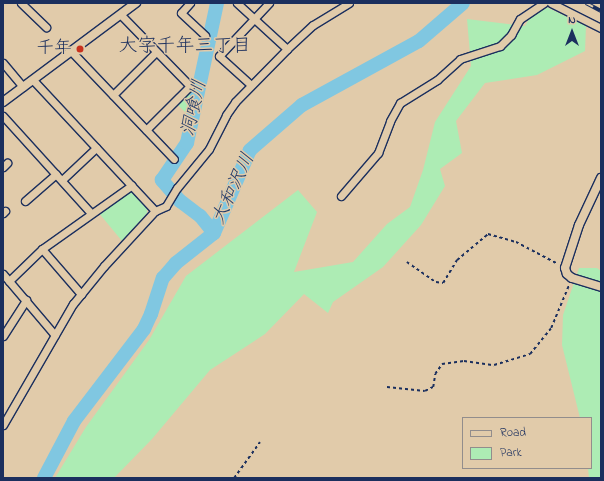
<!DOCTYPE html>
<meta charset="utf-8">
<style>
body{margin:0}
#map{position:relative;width:604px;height:481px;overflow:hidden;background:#e1cbaa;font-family:"Indie Flower","Klee One",sans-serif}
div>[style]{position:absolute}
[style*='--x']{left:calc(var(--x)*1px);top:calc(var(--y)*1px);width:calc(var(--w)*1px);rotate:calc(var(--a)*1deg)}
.green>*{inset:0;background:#adecb4}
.river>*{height:14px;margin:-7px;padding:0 7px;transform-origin:7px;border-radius:7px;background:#80c7e1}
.path>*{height:1.5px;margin-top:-0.75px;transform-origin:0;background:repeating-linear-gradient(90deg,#1b2f5e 0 3px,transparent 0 6px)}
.roads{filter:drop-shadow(1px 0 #1b2f5e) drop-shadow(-1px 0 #1b2f5e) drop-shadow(0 1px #1b2f5e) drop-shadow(0 -1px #1b2f5e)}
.minor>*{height:7px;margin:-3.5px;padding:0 3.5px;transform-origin:3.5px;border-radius:3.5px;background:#e1cbaa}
.tertiary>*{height:8px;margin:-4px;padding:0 4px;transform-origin:4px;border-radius:4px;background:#e1cbaa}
.rail>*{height:4px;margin-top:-2px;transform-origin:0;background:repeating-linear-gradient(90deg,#e1cbaa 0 8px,#1b2f5e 0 16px);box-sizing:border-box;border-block:1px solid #1b2f5e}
.dots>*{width:11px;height:11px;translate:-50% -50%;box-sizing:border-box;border:2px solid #e1cbaa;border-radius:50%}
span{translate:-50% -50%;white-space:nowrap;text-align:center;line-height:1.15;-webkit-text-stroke:3px #e1cbaa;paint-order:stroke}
.poi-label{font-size:18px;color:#1b2f5e}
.right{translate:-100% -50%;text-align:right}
.neighbourhood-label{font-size:19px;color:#1b2f5e}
.water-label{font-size:19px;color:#253e6b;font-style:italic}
.frame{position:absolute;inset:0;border:4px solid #1b2f5e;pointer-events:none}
.legend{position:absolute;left:462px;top:417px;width:130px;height:52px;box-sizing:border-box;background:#e1cbaa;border:1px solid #928d8c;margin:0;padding:5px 7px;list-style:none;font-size:12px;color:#1b2f5e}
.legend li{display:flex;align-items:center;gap:8px;height:20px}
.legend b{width:20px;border:1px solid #928d8c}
.north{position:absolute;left:552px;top:12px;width:40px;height:40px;-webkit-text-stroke:3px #e1cbaa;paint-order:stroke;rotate:0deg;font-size:11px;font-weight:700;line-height:16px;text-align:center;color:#1b2f5e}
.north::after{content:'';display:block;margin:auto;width:14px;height:18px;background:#1b2f5e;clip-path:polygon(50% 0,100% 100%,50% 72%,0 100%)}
</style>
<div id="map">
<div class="green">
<i style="clip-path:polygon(538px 3px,586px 26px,585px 51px,537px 75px,485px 83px,456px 121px,462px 153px,440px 169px,445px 186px,421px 225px,383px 267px,333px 302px,328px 313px,304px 294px,265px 334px,210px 370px,152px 439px,114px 478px,55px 478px,86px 427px,149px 340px,186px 276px,298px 190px,317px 212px,294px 272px,353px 262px,387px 224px,410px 207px,423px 170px,435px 122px,471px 66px,467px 19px,525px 26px)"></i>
<i style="clip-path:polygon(189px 92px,196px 98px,190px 117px,177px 104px)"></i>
<i style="clip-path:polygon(133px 190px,147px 206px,147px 213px,122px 241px,98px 212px,127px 191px)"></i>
<i style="clip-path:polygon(579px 268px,597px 268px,601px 271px,601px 478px,589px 478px,588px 468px,591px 468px,591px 418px,580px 418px,562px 345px,563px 315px)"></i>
</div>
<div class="river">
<i style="--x:214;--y:233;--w:22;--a:-129"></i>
<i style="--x:200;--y:216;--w:25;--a:-143"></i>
<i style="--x:180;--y:201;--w:28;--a:-131"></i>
<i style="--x:162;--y:180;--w:45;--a:-56"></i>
<i style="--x:187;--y:143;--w:143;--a:-77.9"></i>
<i style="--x:44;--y:478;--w:64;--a:-62.2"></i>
<i style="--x:74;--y:421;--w:116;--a:-52.7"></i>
<i style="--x:144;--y:329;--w:17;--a:-65"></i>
<i style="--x:151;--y:314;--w:38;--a:-72"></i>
<i style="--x:163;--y:278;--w:20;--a:-49"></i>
<i style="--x:176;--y:263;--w:48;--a:-38.3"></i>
<i style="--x:214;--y:233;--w:90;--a:-66.6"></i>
<i style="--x:250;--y:150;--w:69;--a:-40.9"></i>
<i style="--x:302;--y:105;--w:133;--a:-28.7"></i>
<i style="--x:419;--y:41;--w:58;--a:-40.8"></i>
</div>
<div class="path">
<i style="--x:407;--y:262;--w:35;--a:35"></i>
<i style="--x:436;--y:282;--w:7;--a:8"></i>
<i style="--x:443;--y:283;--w:27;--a:-59"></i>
<i style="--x:457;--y:260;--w:40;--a:-40"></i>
<i style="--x:488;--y:234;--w:29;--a:16"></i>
<i style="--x:516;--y:242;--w:47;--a:27.6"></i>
<i style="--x:387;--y:387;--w:38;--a:6"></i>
<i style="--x:425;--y:391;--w:9;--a:-27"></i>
<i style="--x:433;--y:387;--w:13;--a:-81"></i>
<i style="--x:435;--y:374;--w:12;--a:-55"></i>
<i style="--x:442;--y:364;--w:22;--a:-8"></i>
<i style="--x:464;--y:361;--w:30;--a:8"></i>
<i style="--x:494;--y:365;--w:38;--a:-17"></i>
<i style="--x:530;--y:354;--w:33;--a:-51"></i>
<i style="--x:551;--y:328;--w:47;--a:-67.3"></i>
<i style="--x:234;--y:478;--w:44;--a:-54.2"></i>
</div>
<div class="roads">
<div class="minor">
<i style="--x:21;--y:3;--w:35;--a:44"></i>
<i style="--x:190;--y:3;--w:13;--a:132"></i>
<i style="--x:181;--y:13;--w:33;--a:43"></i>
<i style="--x:237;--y:3;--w:68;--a:42.6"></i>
<i style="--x:551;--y:3;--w:56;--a:26.6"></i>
<i style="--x:121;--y:15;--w:99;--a:45.8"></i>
<i style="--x:190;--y:86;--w:62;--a:135"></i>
<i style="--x:71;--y:51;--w:149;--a:46.4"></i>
<i style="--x:3;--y:63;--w:31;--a:50"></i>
<i style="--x:33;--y:80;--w:179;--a:47"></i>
<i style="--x:251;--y:85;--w:43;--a:-137.8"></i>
<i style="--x:219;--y:56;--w:73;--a:-46.7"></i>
<i style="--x:113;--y:95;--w:61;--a:-45"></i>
<i style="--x:3;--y:116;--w:131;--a:47.8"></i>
<i style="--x:3;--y:167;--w:6;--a:-45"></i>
<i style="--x:62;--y:180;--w:47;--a:-43.3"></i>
<i style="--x:341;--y:196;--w:57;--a:-49.3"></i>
<i style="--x:378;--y:153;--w:34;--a:-69"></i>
<i style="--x:390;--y:121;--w:21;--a:-61"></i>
<i style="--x:400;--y:103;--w:44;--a:-31.9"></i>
<i style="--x:437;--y:80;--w:31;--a:-42"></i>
<i style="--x:460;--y:59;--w:42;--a:-18"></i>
<i style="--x:500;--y:46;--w:16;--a:-45"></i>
<i style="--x:511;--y:35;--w:18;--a:-61"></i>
<i style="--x:520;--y:19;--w:29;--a:-34"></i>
<i style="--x:25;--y:201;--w:41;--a:-41.1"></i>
<i style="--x:3;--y:213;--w:3;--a:-45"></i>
<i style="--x:42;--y:249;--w:60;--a:49.1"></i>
<i style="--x:3;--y:274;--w:80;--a:49.6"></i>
<i style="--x:9;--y:281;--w:46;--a:-44.1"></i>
<i style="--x:42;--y:249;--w:110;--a:-35.4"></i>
<i style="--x:3;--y:336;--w:43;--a:-57.4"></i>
<i style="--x:3;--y:425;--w:140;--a:-60"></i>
<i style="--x:73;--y:304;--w:49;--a:-50.8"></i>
<i style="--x:104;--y:266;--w:75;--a:-47.2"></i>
<i style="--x:155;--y:211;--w:12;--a:-24"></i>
<i style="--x:166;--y:206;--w:21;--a:-59"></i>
<i style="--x:177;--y:188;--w:50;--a:-50.6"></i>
<i style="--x:209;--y:149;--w:38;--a:-63"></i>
<i style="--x:226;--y:115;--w:16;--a:-55"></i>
<i style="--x:235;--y:102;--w:74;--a:-45.5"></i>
<i style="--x:287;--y:49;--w:35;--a:-43"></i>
<i style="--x:313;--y:25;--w:42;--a:-31.4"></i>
</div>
<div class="tertiary">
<i style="--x:3;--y:102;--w:166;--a:-36.7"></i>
<i style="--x:601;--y:178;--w:52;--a:115.1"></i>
<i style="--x:579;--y:225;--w:45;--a:108"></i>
<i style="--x:565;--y:268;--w:6;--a:72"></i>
<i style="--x:567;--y:274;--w:6;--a:39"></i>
<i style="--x:572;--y:278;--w:30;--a:17"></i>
</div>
</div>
<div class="rail">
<i style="--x:586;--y:3;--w:17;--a:28"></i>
</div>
<div class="dots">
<i style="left:80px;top:49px;background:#c8321e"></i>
</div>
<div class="poi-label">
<span class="right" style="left:72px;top:49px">千年</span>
</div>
<div class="neighbourhood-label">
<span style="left:185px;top:47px">大字千年三丁目</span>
</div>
<div class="water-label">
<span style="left:195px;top:108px;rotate:-77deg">洞喰川</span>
<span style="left:234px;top:189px;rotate:-65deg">大和沢川</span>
</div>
<div class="frame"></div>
<ul class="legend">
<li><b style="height:5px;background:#e1cbaa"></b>Road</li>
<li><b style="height:11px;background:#adecb4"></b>Park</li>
</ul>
<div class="north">N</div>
</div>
